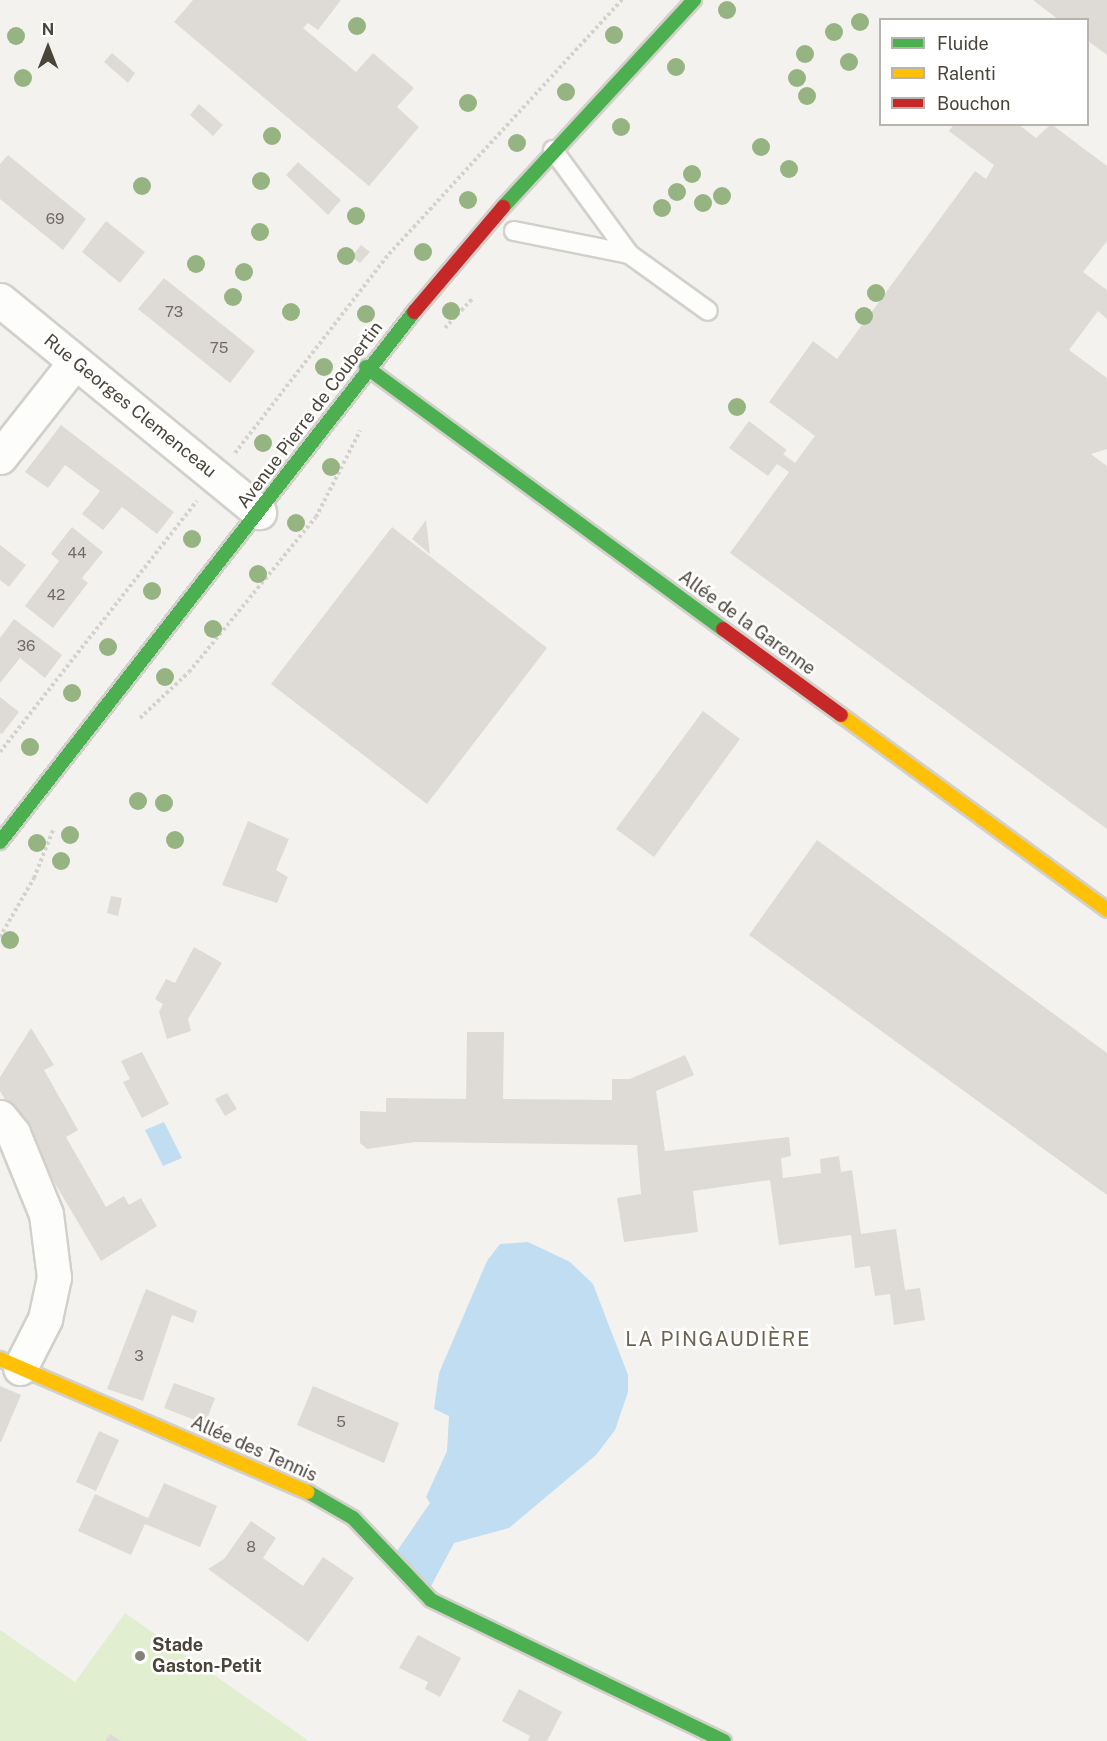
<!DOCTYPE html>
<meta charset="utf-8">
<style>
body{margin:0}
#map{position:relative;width:1107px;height:1741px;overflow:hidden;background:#f4f2ee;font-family:"Public Sans",sans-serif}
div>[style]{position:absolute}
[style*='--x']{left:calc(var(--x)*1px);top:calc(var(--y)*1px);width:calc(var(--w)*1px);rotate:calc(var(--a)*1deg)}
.green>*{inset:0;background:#e1eecf}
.water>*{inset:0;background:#c0ddf1}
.building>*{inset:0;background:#dedbd6}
.path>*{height:4px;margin-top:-2px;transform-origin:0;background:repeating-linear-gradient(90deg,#d3d2cc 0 3px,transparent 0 6px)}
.roads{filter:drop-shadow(2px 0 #d2d0cb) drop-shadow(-2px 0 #d2d0cb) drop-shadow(0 2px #d2d0cb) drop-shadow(0 -2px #d2d0cb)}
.lane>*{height:18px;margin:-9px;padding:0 9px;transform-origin:9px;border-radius:9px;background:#fdfdfc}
.street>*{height:33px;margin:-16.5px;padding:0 16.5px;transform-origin:16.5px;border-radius:16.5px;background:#fdfdfc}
.fast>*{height:14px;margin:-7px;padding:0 7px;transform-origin:7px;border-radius:7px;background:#4caf50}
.slow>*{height:14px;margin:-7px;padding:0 7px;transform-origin:7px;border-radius:7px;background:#ffc107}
.jam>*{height:14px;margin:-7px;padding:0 7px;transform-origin:7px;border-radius:7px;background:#c62828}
.trees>*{width:18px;height:18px;margin:-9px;border-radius:50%;background:#96b382}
.dots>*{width:16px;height:16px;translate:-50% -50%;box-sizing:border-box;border:3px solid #fff;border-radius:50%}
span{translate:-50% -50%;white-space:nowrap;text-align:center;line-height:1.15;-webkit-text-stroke:5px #fff;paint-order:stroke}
.number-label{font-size:15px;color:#706a61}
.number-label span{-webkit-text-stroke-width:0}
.street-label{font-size:18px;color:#4b4439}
.poi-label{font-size:18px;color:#4b4439;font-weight:700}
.left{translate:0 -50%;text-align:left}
.neighbourhood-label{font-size:20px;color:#6e6250;letter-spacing:1.5px}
.legend{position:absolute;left:879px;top:18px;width:210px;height:108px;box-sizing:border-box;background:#fff;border:2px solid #b7b4b0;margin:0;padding:8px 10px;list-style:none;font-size:18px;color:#4b4439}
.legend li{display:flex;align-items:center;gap:12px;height:30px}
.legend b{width:30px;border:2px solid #b7b4b0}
.north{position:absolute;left:18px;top:18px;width:60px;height:60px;-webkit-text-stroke:4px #fff;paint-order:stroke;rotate:0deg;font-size:16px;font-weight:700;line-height:24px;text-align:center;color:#4b4439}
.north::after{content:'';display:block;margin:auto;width:21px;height:27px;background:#4b4439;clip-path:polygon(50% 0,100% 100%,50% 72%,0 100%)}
</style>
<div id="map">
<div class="green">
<i style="clip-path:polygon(125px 1613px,309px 1741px,0 1741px,0 1630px,75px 1682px)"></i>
</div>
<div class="water">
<i style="clip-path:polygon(164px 1122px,182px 1158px,163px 1166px,145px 1130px)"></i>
<i style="clip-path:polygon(528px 1242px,570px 1262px,593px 1284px,628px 1375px,628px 1392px,615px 1430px,596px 1455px,509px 1528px,454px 1543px,429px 1590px,395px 1554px,430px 1503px,426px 1497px,447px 1451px,449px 1416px,434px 1409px,439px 1373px,487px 1261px,500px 1244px)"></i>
</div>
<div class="building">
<i style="clip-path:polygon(193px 0,341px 0,318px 30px,308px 23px,303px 28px,356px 72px,373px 53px,414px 88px,397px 107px,419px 127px,369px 186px,174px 22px)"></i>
<i style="clip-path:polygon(1033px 0,1107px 0,1107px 55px,1088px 41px,1088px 20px,1059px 20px)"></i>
<i style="clip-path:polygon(112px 53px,135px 73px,128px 83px,104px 62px)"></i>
<i style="clip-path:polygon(199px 104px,223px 125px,213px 136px,190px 115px)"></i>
<i style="clip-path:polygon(954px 124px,1018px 124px,1036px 138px,1051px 124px,1107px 166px,1107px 241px,1083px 272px,1107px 290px,1107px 319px,1098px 311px,1069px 350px,1107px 378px,1107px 449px,1091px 454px,1107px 466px,1107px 829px,730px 553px,789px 472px,777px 464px,768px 476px,729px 448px,749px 421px,787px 450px,783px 454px,795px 463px,815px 436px,769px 402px,813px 341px,837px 359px,975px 171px,986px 179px,994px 165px,949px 131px)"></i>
<i style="clip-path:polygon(8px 155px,86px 219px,63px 250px,0 199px,0 164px)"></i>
<i style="clip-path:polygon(298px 162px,341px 200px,328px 215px,286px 175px)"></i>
<i style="clip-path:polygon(106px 221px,145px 252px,120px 283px,82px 252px)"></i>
<i style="clip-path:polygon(361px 245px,370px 252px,360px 263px,352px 257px)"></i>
<i style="clip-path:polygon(164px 278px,255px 351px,230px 383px,138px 309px)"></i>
<i style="clip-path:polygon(61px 425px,174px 512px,157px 534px,122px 507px,103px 530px,82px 514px,100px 491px,65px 465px,48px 488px,25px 472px)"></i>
<i style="clip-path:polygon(426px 520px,430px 554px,412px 539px)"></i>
<i style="clip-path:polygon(72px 527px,103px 552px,82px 578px,88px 583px,53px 628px,25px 606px,59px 561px,51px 554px)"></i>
<i style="clip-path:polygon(392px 527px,547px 648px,427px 804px,271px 684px)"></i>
<i style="clip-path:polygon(0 545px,26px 565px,9px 587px,0 580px)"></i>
<i style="clip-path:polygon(14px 619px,62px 655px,45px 678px,20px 658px,0 683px,0 638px)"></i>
<i style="clip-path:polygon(0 697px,19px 712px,2px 734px,0 733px)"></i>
<i style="clip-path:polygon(703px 711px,740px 739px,654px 857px,616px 829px)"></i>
<i style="clip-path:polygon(248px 821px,289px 839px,276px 870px,288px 877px,277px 903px,222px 885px)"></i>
<i style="clip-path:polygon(817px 840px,1107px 1053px,1107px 1195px,749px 935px)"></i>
<i style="clip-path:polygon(111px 896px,122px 898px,118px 916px,107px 913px)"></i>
<i style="clip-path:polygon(194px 947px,222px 963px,188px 1019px,191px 1031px,167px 1039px,159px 1012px,163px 1004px,155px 999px,166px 979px,175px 983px)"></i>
<i style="clip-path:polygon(31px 1028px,54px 1065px,44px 1070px,78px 1130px,66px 1137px,106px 1207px,124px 1196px,129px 1205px,141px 1198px,157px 1226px,101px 1261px,0 1091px,0 1077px)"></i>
<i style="clip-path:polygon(467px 1032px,504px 1032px,503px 1099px,612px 1100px,612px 1079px,630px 1079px,685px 1055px,694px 1075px,656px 1091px,665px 1151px,789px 1137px,791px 1156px,781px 1158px,783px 1178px,821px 1173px,820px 1159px,839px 1156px,841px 1172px,852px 1170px,861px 1234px,896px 1229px,905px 1290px,920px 1288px,925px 1320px,894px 1325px,890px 1294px,875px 1296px,870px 1266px,855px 1268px,851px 1235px,779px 1245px,770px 1180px,693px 1191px,698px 1232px,624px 1242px,617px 1198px,641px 1194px,637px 1145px,415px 1142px,367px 1149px,360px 1143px,360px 1111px,386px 1112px,386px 1098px,466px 1099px)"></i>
<i style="clip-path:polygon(142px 1052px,169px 1104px,142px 1118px,123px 1082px,130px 1079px,121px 1061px)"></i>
<i style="clip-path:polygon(227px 1093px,237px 1109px,225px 1116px,215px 1099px)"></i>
<i style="clip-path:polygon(146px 1289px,197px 1311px,193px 1323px,172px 1315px,143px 1401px,107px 1389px)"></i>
<i style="clip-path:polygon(174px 1383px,215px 1398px,205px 1424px,164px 1408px)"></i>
<i style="clip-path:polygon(0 1386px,21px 1395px,1px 1442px,0 1442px)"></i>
<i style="clip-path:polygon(313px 1386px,399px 1423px,384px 1463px,297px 1425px)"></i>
<i style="clip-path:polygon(99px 1431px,119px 1440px,96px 1491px,76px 1482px)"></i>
<i style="clip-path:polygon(164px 1483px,217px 1506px,200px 1547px,145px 1524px,131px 1555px,78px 1531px,95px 1494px,148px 1518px)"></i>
<i style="clip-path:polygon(251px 1521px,276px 1538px,263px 1558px,303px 1586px,323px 1557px,354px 1578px,308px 1642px,208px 1569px,224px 1559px)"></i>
<i style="clip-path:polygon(418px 1635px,461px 1658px,440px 1697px,425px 1689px,428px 1682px,399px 1668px)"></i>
<i style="clip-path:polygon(519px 1689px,562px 1712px,547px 1741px,528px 1741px,530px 1736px,502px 1721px)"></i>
<i style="clip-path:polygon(110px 1734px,121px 1741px,105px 1741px)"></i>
</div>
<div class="path">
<i style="--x:445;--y:328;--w:40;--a:-47"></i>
<i style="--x:235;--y:453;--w:252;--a:-52.3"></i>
<i style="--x:389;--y:254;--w:345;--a:-47.5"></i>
<i style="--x:140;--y:718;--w:67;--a:-43.2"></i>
<i style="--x:189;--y:672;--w:200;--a:-50.7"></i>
<i style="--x:316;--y:517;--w:97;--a:-62.9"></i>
<i style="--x:0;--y:752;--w:319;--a:-51.9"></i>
<i style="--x:0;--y:937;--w:68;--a:-60"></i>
<i style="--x:34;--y:878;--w:52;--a:-68.4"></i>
</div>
<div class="roads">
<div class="lane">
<i style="--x:553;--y:150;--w:129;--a:53.8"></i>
<i style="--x:629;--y:254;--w:97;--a:35.8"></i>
<i style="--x:514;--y:231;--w:117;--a:11.3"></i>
</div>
<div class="street">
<i style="--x:0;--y:300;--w:335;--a:39.3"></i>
<i style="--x:0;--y:457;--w:121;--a:-51.7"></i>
<i style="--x:0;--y:1117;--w:21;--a:51"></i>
<i style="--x:13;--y:1133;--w:87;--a:67.8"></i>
<i style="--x:46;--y:1214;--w:64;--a:82.8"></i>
<i style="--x:54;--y:1277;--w:43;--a:102.1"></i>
<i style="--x:45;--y:1319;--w:55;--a:117"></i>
</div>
<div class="fast">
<i style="--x:503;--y:207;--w:282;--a:-47.3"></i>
<i style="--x:366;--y:367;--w:443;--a:36.3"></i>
<i style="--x:0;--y:842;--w:673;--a:-52.01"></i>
<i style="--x:308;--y:1492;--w:52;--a:30"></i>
<i style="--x:353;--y:1518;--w:113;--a:46.4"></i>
<i style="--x:431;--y:1600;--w:325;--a:25.7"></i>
</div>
<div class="slow">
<i style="--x:841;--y:715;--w:330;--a:36.2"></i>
<i style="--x:0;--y:1359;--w:335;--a:23.4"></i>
</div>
<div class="jam">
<i style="--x:414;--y:312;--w:138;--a:-49.7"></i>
<i style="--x:723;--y:629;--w:146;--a:36.1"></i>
</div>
</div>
<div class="trees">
<i style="left:727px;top:10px"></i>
<i style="left:860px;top:22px"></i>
<i style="left:357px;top:26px"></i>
<i style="left:834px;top:32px"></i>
<i style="left:614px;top:35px"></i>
<i style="left:16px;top:36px"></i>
<i style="left:805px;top:54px"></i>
<i style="left:849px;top:62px"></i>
<i style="left:676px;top:67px"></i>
<i style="left:23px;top:78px"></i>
<i style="left:797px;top:78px"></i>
<i style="left:566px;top:92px"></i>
<i style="left:807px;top:96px"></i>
<i style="left:468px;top:103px"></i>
<i style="left:621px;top:127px"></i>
<i style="left:272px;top:136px"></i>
<i style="left:517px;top:143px"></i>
<i style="left:761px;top:147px"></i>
<i style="left:789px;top:169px"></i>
<i style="left:692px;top:174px"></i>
<i style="left:261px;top:181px"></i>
<i style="left:142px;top:186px"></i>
<i style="left:677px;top:192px"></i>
<i style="left:722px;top:196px"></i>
<i style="left:468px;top:200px"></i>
<i style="left:703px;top:203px"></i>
<i style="left:662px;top:208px"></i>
<i style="left:356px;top:216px"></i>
<i style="left:260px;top:232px"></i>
<i style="left:423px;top:252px"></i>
<i style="left:346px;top:256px"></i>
<i style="left:196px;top:264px"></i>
<i style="left:244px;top:272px"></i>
<i style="left:876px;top:293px"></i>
<i style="left:233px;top:297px"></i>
<i style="left:451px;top:311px"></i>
<i style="left:291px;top:312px"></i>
<i style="left:366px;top:314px"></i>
<i style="left:864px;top:316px"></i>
<i style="left:324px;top:367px"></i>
<i style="left:737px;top:407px"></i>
<i style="left:263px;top:443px"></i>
<i style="left:331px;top:467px"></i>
<i style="left:296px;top:523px"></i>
<i style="left:192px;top:539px"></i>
<i style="left:258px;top:574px"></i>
<i style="left:152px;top:591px"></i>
<i style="left:213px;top:629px"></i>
<i style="left:108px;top:647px"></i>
<i style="left:165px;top:677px"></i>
<i style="left:72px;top:693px"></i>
<i style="left:30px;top:747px"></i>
<i style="left:138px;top:801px"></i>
<i style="left:164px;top:803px"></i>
<i style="left:70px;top:835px"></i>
<i style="left:175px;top:840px"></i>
<i style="left:37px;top:843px"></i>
<i style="left:61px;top:861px"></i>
<i style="left:10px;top:940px"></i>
</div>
<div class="dots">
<i style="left:140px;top:1656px;background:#868178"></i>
</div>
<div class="number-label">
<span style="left:55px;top:219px">69</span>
<span style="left:174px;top:312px">73</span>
<span style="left:219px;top:348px">75</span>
<span style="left:77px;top:553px">44</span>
<span style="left:56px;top:595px">42</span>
<span style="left:26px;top:646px">36</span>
<span style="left:139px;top:1356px">3</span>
<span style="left:341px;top:1422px">5</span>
<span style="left:251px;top:1547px">8</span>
</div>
<div class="street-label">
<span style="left:130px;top:406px;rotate:39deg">Rue Georges Clemenceau</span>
<span style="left:310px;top:415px;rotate:-53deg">Avenue Pierre de Coubertin</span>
<span style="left:747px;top:623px;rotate:36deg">Allée de la Garenne</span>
<span style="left:254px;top:1449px;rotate:24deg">Allée des Tennis</span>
</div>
<div class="poi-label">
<span class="left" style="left:152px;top:1656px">Stade<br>Gaston-Petit</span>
</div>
<div class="neighbourhood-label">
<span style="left:718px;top:1339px">LA PINGAUDIÈRE</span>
</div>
<ul class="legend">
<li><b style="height:8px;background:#4caf50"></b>Fluide</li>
<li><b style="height:8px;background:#ffc107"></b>Ralenti</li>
<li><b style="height:8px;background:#c62828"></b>Bouchon</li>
</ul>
<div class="north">N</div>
</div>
